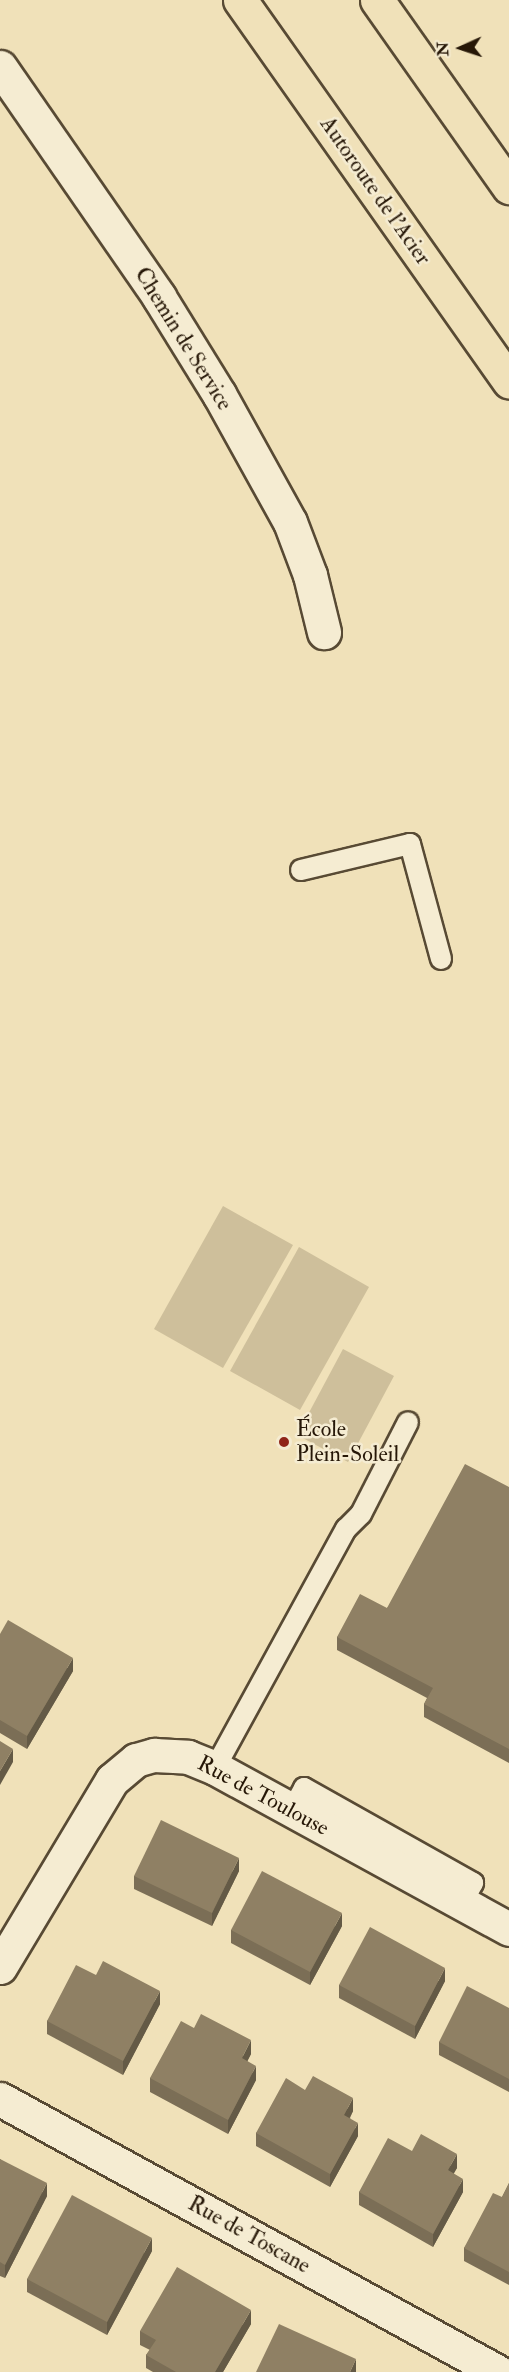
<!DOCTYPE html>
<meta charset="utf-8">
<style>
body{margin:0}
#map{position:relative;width:509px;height:2372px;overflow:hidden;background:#f0e1b9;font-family:"IM FELL Double Pica",serif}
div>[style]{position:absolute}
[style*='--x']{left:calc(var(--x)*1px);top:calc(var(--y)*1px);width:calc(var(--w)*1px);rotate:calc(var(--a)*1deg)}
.green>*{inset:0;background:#cebf9b}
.roads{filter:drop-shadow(2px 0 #584a34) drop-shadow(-2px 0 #584a34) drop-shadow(0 2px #584a34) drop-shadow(0 -2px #584a34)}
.lane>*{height:20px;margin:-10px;padding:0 10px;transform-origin:10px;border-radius:10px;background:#f5ecd2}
.street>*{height:33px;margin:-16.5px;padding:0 16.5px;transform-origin:16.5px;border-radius:16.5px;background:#f5ecd2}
.highway>*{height:33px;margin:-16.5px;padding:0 16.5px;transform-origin:16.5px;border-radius:16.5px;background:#f0e1b9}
.wall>*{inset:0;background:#7b6e56}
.shaded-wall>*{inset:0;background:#645a46}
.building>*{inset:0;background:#8f8064}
.dots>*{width:16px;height:16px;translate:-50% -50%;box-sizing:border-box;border:3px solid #f5ecd2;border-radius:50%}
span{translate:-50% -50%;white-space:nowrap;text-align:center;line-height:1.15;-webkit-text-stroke:5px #f5ecd2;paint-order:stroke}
.street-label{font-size:22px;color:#261707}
.poi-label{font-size:22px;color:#261707}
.left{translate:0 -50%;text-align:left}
.north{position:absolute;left:431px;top:18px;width:60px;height:60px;-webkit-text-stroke:4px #f5ecd2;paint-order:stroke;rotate:267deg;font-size:16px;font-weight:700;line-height:24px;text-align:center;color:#261707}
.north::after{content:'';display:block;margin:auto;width:21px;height:27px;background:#261707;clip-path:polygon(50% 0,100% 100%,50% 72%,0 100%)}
</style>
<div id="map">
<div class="green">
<i style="clip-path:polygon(223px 1206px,293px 1245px,223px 1368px,154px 1329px)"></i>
<i style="clip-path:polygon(299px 1247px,369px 1287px,300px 1410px,230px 1371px)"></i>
<i style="clip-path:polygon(343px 1349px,394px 1376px,348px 1462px,297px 1435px)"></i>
</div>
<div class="roads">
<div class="lane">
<i style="--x:301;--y:870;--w:112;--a:-13.4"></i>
<i style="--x:410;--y:844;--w:119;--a:74.9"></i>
<i style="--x:215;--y:1768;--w:273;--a:-61.3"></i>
<i style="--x:346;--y:1529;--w:21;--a:-45"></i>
<i style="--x:361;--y:1514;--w:103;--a:-62.9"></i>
<i style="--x:292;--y:1810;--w:25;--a:-61"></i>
<i style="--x:304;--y:1788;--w:194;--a:29.3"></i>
<i style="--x:473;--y:1883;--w:23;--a:119"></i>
</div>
<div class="street">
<i style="--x:0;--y:67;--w:280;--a:55.3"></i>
<i style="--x:159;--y:297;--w:114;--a:58.3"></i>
<i style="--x:219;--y:394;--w:146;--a:61"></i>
<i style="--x:290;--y:522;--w:57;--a:69.3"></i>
<i style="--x:310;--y:575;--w:59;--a:76.2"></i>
<i style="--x:0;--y:1967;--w:218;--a:-59.1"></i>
<i style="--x:112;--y:1780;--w:31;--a:-40"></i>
<i style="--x:136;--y:1760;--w:19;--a:-16"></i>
<i style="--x:154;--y:1755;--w:34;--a:3"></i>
<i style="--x:188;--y:1757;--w:29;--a:22"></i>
<i style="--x:215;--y:1768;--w:335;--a:28.7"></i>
<i style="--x:0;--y:2099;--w:568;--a:28.73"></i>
</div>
<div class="highway">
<i style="--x:240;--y:0;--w:467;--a:54.8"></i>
<i style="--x:377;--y:0;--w:229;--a:54.8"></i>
</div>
</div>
<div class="wall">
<i style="clip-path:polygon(509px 1487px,509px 1763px,424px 1717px,424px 1704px,427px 1698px,337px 1650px,337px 1637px,387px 1608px)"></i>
<i style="clip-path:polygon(0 1634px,73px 1671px,27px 1749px,0 1733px)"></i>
<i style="clip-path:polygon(239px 1871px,212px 1926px,134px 1889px,134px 1876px)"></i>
<i style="clip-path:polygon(342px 1926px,310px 1985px,231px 1943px,231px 1930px)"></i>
<i style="clip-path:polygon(96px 1975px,160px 2004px,123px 2075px,47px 2034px,47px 2021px)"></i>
<i style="clip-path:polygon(445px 1981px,415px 2039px,339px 1998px,339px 1985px)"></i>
<i style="clip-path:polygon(509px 2008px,509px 2092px,439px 2055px,439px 2042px)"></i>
<i style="clip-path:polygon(251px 2054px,247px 2061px,256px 2080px,228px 2134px,150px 2092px,150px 2078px)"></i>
<i style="clip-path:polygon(305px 2090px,353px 2111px,350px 2118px,358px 2136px,330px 2187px,256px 2146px,256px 2133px)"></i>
<i style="clip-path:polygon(412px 2151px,457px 2168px,453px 2173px,463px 2192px,433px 2247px,359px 2205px,359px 2192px)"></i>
<i style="clip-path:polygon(0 2159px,47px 2196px,5px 2278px,0 2276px)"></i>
<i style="clip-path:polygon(509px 2183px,509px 2285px,464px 2261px,464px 2248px,502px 2197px)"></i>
<i style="clip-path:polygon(152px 2251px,107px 2335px,27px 2292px,27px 2279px)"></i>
<i style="clip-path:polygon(251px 2324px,223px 2372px,153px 2372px,146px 2368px,146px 2355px,150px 2350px,140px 2345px,140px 2331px)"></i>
</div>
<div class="shaded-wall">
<i style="clip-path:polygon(73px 1658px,73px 1671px,27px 1749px,27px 1736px)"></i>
<i style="clip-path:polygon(13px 1749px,13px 1762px,0 1785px,0 1771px)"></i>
<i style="clip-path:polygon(239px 1858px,239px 1871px,212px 1926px,212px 1913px)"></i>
<i style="clip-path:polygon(342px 1913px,342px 1926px,310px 1985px,310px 1972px)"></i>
<i style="clip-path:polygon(445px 1968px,445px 1981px,415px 2039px,415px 2026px)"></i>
<i style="clip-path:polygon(160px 1991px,160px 2004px,123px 2075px,123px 2061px)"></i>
<i style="clip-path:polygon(251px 2040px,251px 2054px,242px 2072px,242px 2058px)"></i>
<i style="clip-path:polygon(256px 2066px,256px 2080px,228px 2134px,228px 2120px)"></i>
<i style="clip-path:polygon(353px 2098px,353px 2111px,344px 2128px,344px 2115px)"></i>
<i style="clip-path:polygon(358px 2123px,358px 2136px,330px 2187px,330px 2174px)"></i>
<i style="clip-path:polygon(457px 2154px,457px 2168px,448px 2184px,448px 2170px)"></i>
<i style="clip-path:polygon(463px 2179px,463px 2192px,433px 2247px,433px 2234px)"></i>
<i style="clip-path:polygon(47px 2183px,47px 2196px,5px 2278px,5px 2265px)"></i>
<i style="clip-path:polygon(152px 2238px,152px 2251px,107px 2335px,107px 2322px)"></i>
<i style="clip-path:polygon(251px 2310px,251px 2324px,223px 2372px,215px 2372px)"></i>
<i style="clip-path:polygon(356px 2359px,356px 2372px,350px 2372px)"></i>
</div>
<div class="building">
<i style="clip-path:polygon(465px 1464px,509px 1487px,509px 1749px,424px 1704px,433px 1688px,337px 1637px,360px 1594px,387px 1608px)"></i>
<i style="clip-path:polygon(8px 1620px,73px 1658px,27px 1736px,0 1720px,0 1634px)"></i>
<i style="clip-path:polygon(0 1741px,13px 1749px,0 1771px)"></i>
<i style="clip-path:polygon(161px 1820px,239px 1858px,212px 1913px,134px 1876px)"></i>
<i style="clip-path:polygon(262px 1871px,342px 1913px,310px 1972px,231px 1930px)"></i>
<i style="clip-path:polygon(370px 1927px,445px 1968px,415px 2026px,339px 1985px)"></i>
<i style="clip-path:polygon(103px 1961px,160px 1991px,123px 2061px,47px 2021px,76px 1965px,96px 1975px)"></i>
<i style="clip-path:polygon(467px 1986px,509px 2008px,509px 2079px,439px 2042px)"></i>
<i style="clip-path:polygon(201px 2014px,251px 2040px,242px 2058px,256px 2066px,228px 2120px,150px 2078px,181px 2021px,194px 2028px)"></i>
<i style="clip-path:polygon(313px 2076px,353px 2098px,344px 2115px,358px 2123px,330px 2174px,256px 2133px,286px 2078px,305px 2090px)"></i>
<i style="clip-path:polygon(421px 2134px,457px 2154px,448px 2170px,463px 2179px,433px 2234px,359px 2192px,388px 2138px,412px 2151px)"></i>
<i style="clip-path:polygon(0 2159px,47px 2183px,5px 2265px,0 2262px)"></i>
<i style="clip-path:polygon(509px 2183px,509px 2272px,464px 2248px,493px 2193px,502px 2197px)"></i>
<i style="clip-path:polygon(72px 2195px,152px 2238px,107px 2322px,27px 2279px)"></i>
<i style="clip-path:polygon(177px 2267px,251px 2310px,215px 2372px,176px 2372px,146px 2355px,156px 2340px,140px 2331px)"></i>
<i style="clip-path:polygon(279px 2324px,356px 2359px,350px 2372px,256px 2372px)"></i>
</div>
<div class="dots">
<i style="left:284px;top:1442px;background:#8f2418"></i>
</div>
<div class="street-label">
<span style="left:375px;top:191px;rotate:55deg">Autoroute de l'Acier</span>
<span style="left:183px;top:339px;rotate:58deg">Chemin de Service</span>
<span style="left:263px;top:1796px;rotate:28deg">Rue de Toulouse</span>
<span style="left:249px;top:2235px;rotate:29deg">Rue de Toscane</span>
</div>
<div class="poi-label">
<span class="left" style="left:296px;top:1442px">École<br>Plein-Soleil</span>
</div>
<div class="north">N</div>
</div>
